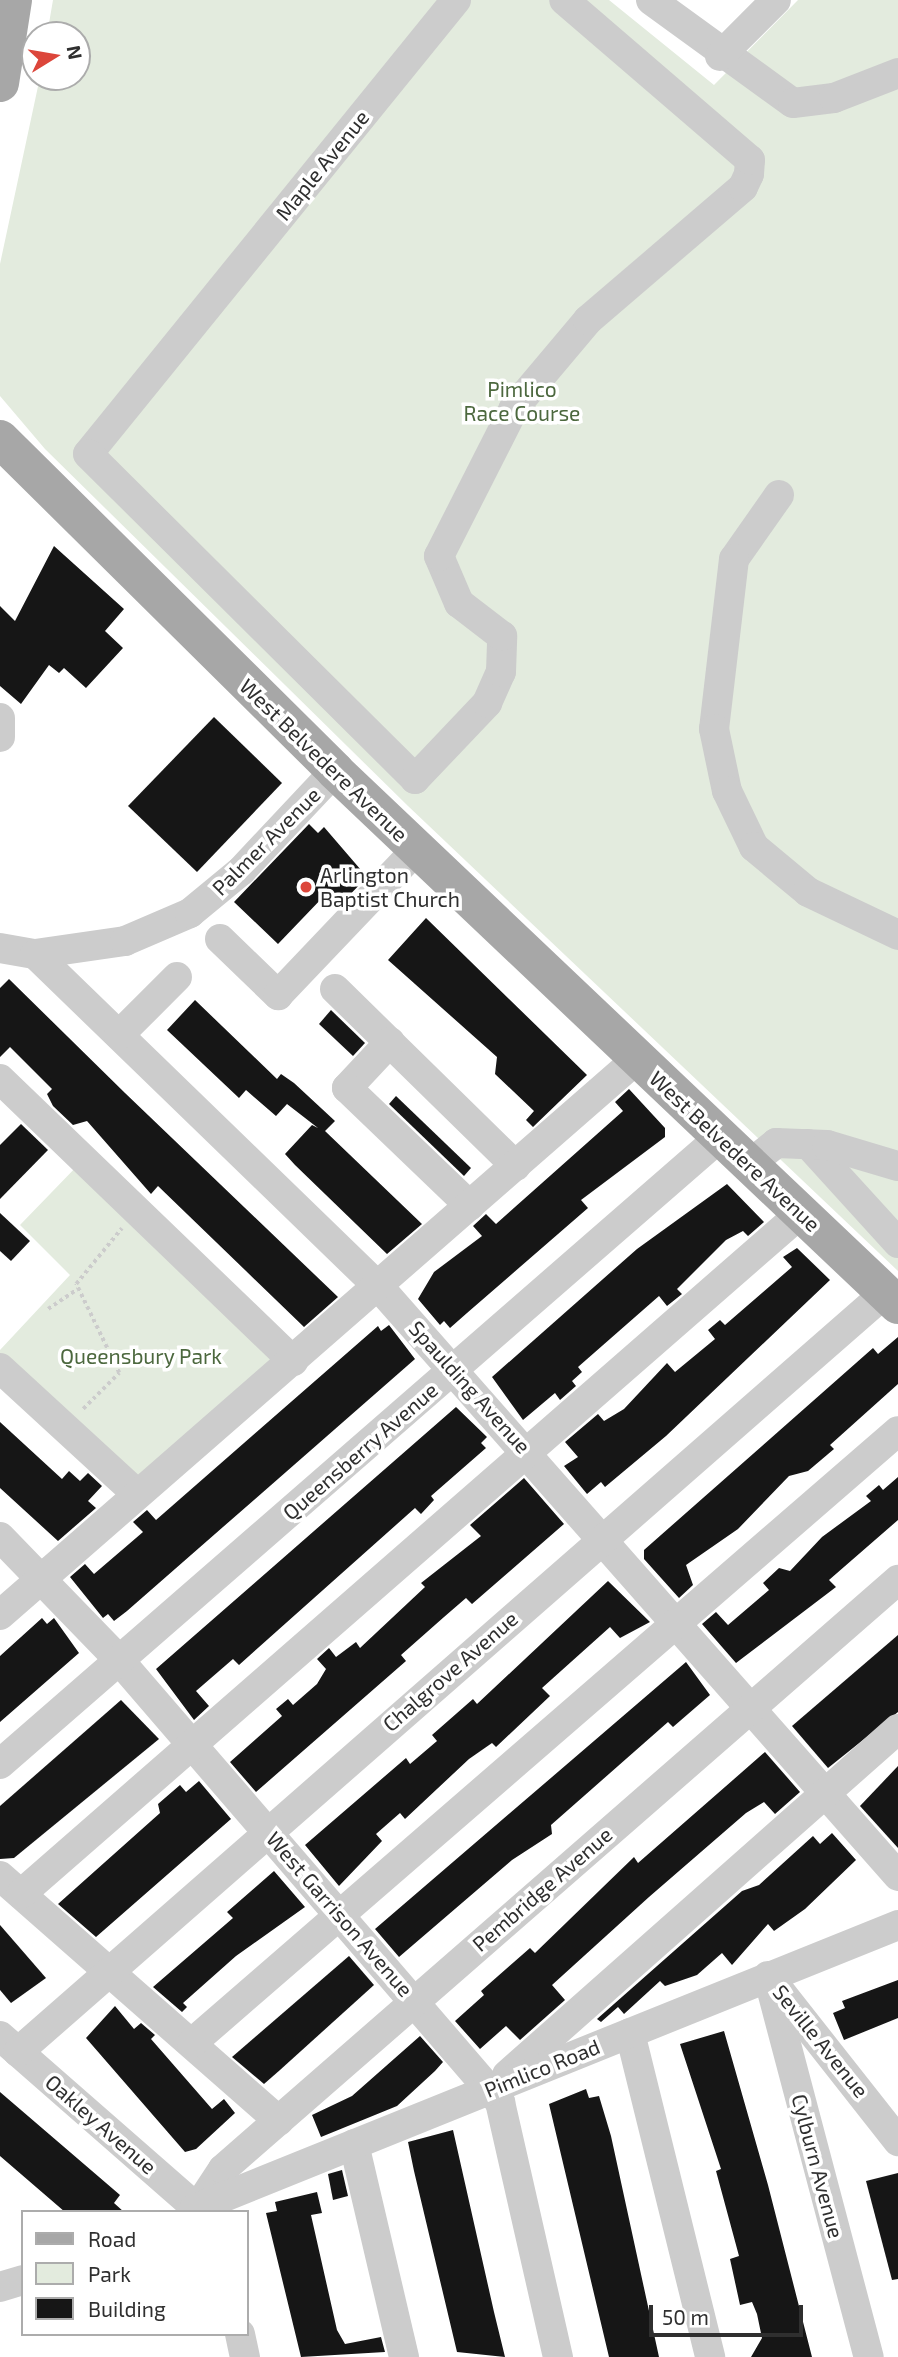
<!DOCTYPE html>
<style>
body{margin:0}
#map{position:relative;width:898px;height:2357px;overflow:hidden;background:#fff;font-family:"Exo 2",sans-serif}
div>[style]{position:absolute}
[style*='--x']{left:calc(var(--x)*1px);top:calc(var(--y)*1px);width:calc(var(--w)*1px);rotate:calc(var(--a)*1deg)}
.green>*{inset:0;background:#e3ebde}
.building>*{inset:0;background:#161616}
.path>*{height:3.5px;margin-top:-1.75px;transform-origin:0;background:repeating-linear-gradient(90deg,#ccc 0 3.5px,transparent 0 7px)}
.minor>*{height:30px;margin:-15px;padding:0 15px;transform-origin:15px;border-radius:15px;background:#ccc}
.major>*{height:38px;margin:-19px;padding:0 19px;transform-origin:19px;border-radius:19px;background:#a7a7a7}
.dots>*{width:19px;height:19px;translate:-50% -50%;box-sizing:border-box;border:4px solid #fff;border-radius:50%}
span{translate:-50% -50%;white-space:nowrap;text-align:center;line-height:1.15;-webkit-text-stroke:7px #fff;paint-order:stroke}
.street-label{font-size:21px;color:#2f2f2f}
.park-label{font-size:21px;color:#4c683e}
.poi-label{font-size:21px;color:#2f2f2f}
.left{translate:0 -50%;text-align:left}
.legend{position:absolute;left:21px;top:2210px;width:228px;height:126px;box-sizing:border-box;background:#fff;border:2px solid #acacac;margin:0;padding:9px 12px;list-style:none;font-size:21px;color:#2f2f2f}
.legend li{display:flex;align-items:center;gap:14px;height:35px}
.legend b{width:35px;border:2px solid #acacac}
.north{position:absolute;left:21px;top:21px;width:70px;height:70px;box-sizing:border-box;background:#fff;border:2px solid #acacac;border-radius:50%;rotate:79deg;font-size:19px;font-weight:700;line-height:28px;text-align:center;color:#2f2f2f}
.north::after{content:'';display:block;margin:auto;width:24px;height:32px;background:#dc463b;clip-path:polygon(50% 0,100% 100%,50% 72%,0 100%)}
.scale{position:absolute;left:649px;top:2305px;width:154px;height:32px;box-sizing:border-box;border:4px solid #2f2f2f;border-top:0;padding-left:9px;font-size:21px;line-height:24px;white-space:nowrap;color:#2f2f2f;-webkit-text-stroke:5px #fff;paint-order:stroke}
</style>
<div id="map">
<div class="green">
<i style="clip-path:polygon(53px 0,609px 0,714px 85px,798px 0,898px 0,898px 1271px,408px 806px,45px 449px,0 396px,0 264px,40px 77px,77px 77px,77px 35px,47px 35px)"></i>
<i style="clip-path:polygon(80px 1163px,284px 1360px,139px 1485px,0 1359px,0 1350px,70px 1275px,20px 1225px)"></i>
</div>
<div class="building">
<i style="clip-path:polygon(54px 546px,124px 609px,105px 631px,123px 648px,86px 688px,64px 668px,59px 673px,49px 665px,21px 704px,0 686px,0 606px,15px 621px)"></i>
<i style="clip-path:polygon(214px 717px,282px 783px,197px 872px,128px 806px)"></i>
<i style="clip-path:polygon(309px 824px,318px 833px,324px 827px,367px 877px,338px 907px,325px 895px,278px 944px,234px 902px)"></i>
<i style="clip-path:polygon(426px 918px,587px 1075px,533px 1127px,526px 1120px,534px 1111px,495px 1074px,497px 1057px,388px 960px)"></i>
<i style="clip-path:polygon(9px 979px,125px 1093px,338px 1297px,304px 1327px,158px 1186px,151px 1194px,87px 1121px,73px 1125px,53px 1106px,47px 1094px,52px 1089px,10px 1047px,0 1057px,0 988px)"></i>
<i style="clip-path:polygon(195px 1000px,277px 1079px,281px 1074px,294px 1083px,335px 1121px,325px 1131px,422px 1224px,387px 1254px,295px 1165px,285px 1154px,312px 1125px,318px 1128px,287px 1104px,276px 1116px,246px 1090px,239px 1098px,167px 1030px)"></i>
<i style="clip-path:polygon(331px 1010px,365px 1043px,353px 1056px,319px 1024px)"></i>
<i style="clip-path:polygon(629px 1089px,665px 1128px,665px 1137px,581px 1200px,588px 1208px,467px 1313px,450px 1328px,444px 1321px,440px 1325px,418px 1299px,434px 1272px,482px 1236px,473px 1226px,486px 1214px,496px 1224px,623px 1111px,615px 1102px)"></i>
<i style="clip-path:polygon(396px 1096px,471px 1168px,464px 1176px,389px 1104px)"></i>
<i style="clip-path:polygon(21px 1124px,48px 1150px,0 1199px,0 1145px)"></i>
<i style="clip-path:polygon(727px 1184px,764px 1222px,748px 1236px,743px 1231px,726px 1240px,677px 1289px,682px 1294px,667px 1306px,659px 1296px,578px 1367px,582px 1372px,572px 1381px,576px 1386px,560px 1400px,555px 1393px,523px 1420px,492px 1377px,637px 1249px)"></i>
<i style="clip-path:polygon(0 1213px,30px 1241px,11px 1261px,0 1251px)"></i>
<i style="clip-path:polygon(797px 1248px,830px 1280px,666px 1436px,605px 1487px,601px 1482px,587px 1494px,564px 1466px,578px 1457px,565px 1442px,598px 1414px,604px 1421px,624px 1409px,667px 1363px,675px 1372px,715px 1339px,708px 1330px,720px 1320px,725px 1325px,792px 1267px,783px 1257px)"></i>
<i style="clip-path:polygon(389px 1325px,415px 1359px,127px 1611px,114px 1621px,108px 1614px,103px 1618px,70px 1577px,85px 1564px,94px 1574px,143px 1532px,133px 1522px,147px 1510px,156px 1520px,378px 1326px,381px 1331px)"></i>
<i style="clip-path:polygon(898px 1337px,898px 1384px,830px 1445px,834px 1449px,808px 1471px,789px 1476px,738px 1529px,686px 1565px,693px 1585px,679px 1598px,644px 1559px,644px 1550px,873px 1348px,878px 1354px)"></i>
<i style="clip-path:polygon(456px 1407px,487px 1437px,481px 1443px,486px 1448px,431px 1496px,434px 1500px,421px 1514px,415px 1508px,239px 1665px,233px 1659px,196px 1691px,209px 1706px,194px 1720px,156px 1669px)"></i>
<i style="clip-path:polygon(0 1422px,62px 1479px,69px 1471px,80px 1481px,88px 1473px,102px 1486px,88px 1501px,96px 1508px,58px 1541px,0 1488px)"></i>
<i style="clip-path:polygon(898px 1477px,898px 1520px,829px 1580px,836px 1587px,736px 1663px,702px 1624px,716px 1612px,728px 1625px,769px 1590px,763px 1583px,779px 1568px,790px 1571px,822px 1537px,871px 1501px,866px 1496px,879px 1485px,883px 1490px)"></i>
<i style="clip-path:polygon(524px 1478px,564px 1524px,472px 1604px,466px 1598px,444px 1617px,401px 1655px,406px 1661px,256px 1792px,230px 1762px,282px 1716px,276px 1709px,288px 1699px,293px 1705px,317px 1684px,326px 1669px,317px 1659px,329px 1648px,336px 1657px,356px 1642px,360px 1648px,425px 1587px,421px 1583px,481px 1536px,470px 1525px)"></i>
<i style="clip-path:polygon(608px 1581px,650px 1622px,620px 1638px,610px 1627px,542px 1688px,550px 1696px,496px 1747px,492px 1743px,469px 1759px,405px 1819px,400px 1813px,376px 1834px,382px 1841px,339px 1886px,305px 1845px,406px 1758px,410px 1764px,437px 1741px,432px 1735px,473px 1699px,477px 1704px)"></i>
<i style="clip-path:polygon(42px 1618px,47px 1624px,54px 1618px,79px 1653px,0 1722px,0 1656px)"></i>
<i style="clip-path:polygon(898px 1635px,898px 1712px,828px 1768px,792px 1726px)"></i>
<i style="clip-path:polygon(686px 1662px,710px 1695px,673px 1727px,668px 1722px,551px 1825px,552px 1834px,512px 1860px,399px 1957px,375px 1929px)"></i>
<i style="clip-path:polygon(121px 1700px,159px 1739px,14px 1858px,0 1859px,0 1806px)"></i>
<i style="clip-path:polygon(765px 1752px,800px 1792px,775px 1814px,764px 1802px,746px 1813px,649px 1897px,552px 1985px,565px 2000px,520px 2040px,506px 2026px,480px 2049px,455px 2021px,484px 1995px,481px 1991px,530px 1948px,535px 1953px,634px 1857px,638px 1863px)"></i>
<i style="clip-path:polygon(898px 1766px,898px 1848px,860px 1806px)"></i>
<i style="clip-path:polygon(199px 1781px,231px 1819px,96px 1937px,58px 1904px,160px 1813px,158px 1804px,180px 1785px,186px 1792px)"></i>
<i style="clip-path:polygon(832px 1833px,856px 1860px,805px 1909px,774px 1931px,768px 1924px,732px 1965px,722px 1953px,697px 1975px,665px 1986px,660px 1981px,624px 2014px,618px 2007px,601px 2022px,597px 2019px,742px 1891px,759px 1885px,813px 1836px,820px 1844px)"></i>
<i style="clip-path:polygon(274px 1871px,305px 1907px,236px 1956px,183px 2003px,187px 2007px,182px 2012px,153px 1987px,233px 1918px,227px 1912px)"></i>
<i style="clip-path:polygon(0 1925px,46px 1978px,11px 2003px,0 1990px)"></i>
<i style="clip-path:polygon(349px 1956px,374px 1985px,280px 2070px,264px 2084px,232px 2057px)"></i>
<i style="clip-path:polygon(898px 1980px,898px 2018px,844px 2040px,833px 2013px,845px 2008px,842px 2001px)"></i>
<i style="clip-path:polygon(115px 2006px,134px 2029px,141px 2023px,155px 2035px,151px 2039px,212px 2109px,224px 2099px,235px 2113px,196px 2149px,185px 2152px,86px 2038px)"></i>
<i style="clip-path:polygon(724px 2031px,768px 2185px,812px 2357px,751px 2357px,762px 2338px,757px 2314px,752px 2302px,740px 2305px,730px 2259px,739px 2256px,716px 2171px,721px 2169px,680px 2044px)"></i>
<i style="clip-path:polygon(420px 2036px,443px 2062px,435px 2071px,397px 2106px,321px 2137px,312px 2115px,352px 2096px)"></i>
<i style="clip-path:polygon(586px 2089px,589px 2098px,599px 2096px,611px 2136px,659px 2357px,609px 2357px,549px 2104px)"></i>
<i style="clip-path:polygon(0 2092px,120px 2195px,114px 2203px,124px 2212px,65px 2212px,0 2156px)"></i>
<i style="clip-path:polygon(453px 2130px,494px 2312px,505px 2357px,457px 2352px,414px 2171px,408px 2142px)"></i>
<i style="clip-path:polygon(342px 2170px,348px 2196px,333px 2200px,328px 2174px)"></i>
<i style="clip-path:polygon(898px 2173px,898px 2279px,892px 2280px,866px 2181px)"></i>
<i style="clip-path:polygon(317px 2192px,322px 2213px,311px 2215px,337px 2330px,345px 2344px,381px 2337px,385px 2352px,301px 2357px,266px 2213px,277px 2211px,275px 2202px)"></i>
</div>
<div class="path">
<i style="--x:48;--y:1309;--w:36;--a:-34"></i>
<i style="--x:83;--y:1409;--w:51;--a:-45"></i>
<i style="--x:119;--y:1373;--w:99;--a:-115.8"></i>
<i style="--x:76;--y:1284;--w:72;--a:-50.6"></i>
</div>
<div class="minor">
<i style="--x:456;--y:0;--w:584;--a:129.03"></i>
<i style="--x:88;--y:454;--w:461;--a:44.8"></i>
<i style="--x:415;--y:779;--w:105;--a:-46.5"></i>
<i style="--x:487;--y:703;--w:34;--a:-66"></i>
<i style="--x:501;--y:672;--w:36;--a:-88"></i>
<i style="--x:502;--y:636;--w:54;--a:-142.5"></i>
<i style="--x:459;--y:603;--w:51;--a:-113.1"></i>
<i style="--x:439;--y:556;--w:166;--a:-63.1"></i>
<i style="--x:514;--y:408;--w:115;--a:-49.9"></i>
<i style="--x:588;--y:320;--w:204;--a:-40.6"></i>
<i style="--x:743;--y:187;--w:14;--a:-65"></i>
<i style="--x:749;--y:174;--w:14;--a:-86"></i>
<i style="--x:750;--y:160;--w:245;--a:-139.3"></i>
<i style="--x:651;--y:0;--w:175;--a:36"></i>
<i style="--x:793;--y:103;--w:41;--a:-7"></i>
<i style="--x:834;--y:98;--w:69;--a:-21.3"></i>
<i style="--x:720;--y:56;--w:79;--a:-45"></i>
<i style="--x:779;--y:495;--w:78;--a:125.1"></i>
<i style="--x:734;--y:559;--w:171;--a:96.7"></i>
<i style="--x:714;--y:729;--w:63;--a:78.2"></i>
<i style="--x:727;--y:791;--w:62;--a:64.3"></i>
<i style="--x:754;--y:847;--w:70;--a:39.8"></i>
<i style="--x:808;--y:892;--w:100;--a:25.5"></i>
<i style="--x:0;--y:718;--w:19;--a:90"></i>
<i style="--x:220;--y:939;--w:81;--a:44"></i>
<i style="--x:278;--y:995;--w:202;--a:-46.4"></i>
<i style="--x:0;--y:948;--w:36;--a:10"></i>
<i style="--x:35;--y:954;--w:479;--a:44.1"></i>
<i style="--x:379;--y:1287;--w:785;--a:48.61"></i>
<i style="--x:35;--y:954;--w:91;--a:-8.2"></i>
<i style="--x:125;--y:941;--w:71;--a:-23.3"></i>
<i style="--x:190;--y:913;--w:66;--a:-39.5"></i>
<i style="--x:241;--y:871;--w:137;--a:-46.8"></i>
<i style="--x:335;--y:989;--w:253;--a:44.4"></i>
<i style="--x:119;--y:1035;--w:82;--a:-45"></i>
<i style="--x:390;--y:1042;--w:63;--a:133.1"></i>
<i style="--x:347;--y:1088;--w:170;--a:43.8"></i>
<i style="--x:0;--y:1079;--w:407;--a:43.9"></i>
<i style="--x:808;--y:1144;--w:134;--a:47.7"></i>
<i style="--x:749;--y:1165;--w:35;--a:-39"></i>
<i style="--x:776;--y:1143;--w:51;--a:2.2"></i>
<i style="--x:827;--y:1145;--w:74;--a:16.5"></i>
<i style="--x:0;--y:1368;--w:186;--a:42.6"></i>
<i style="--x:0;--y:1537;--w:171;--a:45.9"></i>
<i style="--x:119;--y:1660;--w:584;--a:49.24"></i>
<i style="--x:500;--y:2102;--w:262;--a:77.2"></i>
<i style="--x:0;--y:1615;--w:846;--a:-41.12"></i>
<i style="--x:0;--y:1764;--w:955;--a:-41.05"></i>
<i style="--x:0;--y:1876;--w:371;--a:41.3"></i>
<i style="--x:21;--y:1894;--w:1035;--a:-41.12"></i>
<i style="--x:768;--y:1976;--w:394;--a:75.2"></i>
<i style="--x:772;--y:1981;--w:204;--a:51.8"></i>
<i style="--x:630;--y:2033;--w:334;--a:76.1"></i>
<i style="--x:0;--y:2036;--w:267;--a:41.2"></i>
<i style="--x:192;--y:2043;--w:934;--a:-40.92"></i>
<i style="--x:18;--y:2052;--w:1152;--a:-41.2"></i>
<i style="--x:507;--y:2075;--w:522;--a:-41.51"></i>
<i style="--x:354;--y:2144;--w:219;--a:76.8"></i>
<i style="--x:198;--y:2207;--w:45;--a:-56.7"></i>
<i style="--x:223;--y:2169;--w:896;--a:-41.11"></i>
<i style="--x:194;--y:2209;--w:759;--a:-21.97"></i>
<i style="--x:0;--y:2287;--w:24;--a:-17"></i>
<i style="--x:240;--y:2334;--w:24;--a:78"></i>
</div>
<div class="major">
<i style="--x:0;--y:83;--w:84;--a:-81.1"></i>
<i style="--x:0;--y:439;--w:472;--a:44.7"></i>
<i style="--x:335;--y:771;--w:776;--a:43.49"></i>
</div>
<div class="dots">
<i style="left:306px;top:887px;background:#dc463b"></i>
</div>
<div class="street-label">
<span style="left:322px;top:165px;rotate:-51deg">Maple Avenue</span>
<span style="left:324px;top:760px;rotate:44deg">West Belvedere Avenue</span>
<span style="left:266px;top:841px;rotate:-45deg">Palmer Avenue</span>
<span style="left:735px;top:1151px;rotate:43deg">West Belvedere Avenue</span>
<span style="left:470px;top:1387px;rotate:48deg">Spaulding Avenue</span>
<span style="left:360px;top:1451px;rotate:-41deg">Queensberry Avenue</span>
<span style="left:450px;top:1671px;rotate:-41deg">Chalgrove Avenue</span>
<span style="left:542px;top:1889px;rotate:-41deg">Pembridge Avenue</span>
<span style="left:340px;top:1914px;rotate:49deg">West Garrison Avenue</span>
<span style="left:821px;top:2041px;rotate:51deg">Seville Avenue</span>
<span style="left:542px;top:2068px;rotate:-22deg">Pimlico Road</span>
<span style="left:101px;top:2124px;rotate:41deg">Oakley Avenue</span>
<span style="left:818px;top:2166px;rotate:75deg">Cylburn Avenue</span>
</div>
<div class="park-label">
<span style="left:522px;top:401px">Pimlico<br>Race Course</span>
<span style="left:141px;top:1356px">Queensbury Park</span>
</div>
<div class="poi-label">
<span class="left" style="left:320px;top:887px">Arlington<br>Baptist Church</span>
</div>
<ul class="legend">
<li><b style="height:9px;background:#a7a7a7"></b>Road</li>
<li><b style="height:19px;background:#e3ebde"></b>Park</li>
<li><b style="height:19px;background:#161616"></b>Building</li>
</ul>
<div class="north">N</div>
<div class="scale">50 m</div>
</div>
